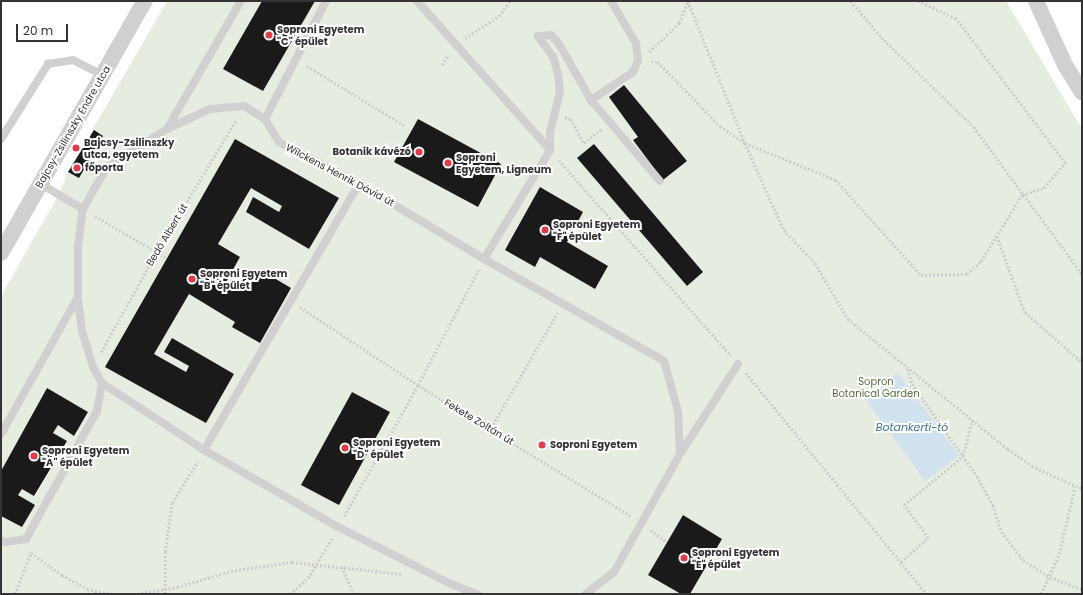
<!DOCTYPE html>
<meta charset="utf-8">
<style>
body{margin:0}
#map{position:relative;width:1083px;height:595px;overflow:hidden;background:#fff;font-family:Poppins,sans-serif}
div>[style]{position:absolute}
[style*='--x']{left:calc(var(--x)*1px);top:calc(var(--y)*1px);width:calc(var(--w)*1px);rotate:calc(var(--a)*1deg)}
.green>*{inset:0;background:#e6ecdf}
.water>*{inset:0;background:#cfe2ee}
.building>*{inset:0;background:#1a1a1a}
.path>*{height:2.5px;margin-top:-1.25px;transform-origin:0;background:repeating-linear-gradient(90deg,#cdcdcd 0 2px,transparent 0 4px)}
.service>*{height:8px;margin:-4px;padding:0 4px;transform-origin:4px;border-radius:4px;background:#d0d0d0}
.minor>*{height:16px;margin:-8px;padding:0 8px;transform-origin:8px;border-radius:8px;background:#d0d0d0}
.dots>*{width:11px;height:11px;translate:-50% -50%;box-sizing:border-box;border:2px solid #fff;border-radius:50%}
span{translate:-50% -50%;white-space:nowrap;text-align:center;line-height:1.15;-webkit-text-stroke:4px #fff;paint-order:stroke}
.poi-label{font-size:10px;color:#333;font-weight:700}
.left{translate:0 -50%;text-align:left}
.right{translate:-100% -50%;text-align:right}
.street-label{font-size:10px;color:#333}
.park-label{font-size:10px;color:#56703f}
.water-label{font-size:11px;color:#3f7597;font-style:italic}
.frame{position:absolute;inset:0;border:2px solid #333;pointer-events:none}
.scale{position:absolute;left:16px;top:24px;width:52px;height:18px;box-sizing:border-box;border:2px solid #333;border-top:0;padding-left:5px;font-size:12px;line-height:14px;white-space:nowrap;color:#333;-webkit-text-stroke:3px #fff;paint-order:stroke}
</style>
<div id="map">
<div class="green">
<i style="clip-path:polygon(evenodd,167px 1px,262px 1px,223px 69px,263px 91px,315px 1px,1006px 1px,1082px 129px,1082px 594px,690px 594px,722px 539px,683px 515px,648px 575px,681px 594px,1px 594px,1px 516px,22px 527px,34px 505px,18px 495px,22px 489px,35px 496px,67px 442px,53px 433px,58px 425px,74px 436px,88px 412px,47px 388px,1px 470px,1px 296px,59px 194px,68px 172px,167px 1px,624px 85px,687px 161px,663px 180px,638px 137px,609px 97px,624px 85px,167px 1px,235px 140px,339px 198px,309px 249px,246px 212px,253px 198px,279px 212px,282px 206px,251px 188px,218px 244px,240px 257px,226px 282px,238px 289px,249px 269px,262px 276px,264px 272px,291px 288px,260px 343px,233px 327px,235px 322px,189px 294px,154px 354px,186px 372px,189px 366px,165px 352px,172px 338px,234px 374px,206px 422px,105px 367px,235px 140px,167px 1px,594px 144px,703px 272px,687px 286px,578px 159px,594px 144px,167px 1px,395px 162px,501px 164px,477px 207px,395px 162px,167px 1px,541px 187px,582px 212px,567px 242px,608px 267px,595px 289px,540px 257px,535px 267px,505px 250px,541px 187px,167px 1px,352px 392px,390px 412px,339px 504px,301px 485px,352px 392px)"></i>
</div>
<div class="water">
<i style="clip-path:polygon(898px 373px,959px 456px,925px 481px,864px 397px)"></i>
</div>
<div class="building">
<i style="clip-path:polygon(262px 1px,315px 1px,263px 91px,223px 69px)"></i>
<i style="clip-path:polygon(624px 85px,687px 161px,663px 180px,633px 140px,638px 137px,609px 97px)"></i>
<i style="clip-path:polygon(418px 119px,501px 164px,478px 207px,394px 162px)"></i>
<i style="clip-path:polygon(94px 130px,103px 136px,79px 178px,68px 172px)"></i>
<i style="clip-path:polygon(235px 139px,339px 198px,309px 249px,246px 212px,253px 197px,279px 212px,282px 206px,251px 188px,218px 244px,240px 257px,226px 282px,238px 289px,249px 269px,262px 276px,264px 272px,291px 288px,260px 343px,232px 327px,235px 322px,189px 294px,154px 354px,186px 372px,189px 366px,164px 352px,172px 338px,234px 374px,206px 423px,105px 367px)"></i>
<i style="clip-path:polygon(594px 144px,703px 272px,687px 286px,577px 158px)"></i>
<i style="clip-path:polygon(540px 187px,583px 212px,567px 242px,608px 266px,595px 289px,540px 257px,535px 267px,505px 250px)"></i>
<i style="clip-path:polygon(47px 388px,88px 412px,74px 436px,58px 425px,53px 433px,67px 441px,34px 496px,22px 489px,18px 495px,35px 505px,22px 527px,1px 516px,1px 471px)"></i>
<i style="clip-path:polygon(352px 392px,390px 412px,339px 505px,301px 485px)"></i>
<i style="clip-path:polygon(683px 515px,722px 539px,690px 594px,681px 594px,648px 575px)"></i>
</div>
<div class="path">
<i style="--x:688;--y:1;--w:153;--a:68.1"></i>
<i style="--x:745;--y:143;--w:95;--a:65.9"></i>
<i style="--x:784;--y:230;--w:45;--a:46.8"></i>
<i style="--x:815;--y:263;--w:65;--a:59.5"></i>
<i style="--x:848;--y:319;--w:206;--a:39.1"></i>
<i style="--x:1008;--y:449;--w:29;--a:35"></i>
<i style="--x:1032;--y:466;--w:55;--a:24.7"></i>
<i style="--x:851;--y:1;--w:51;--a:49.8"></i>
<i style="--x:884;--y:40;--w:125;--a:44"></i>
<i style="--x:974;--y:127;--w:182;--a:53.7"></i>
<i style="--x:465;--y:38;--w:40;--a:-32.9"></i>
<i style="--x:499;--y:16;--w:19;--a:-54"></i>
<i style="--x:649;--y:52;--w:42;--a:-44"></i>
<i style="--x:679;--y:23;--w:24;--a:-68"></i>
<i style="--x:651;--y:62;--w:7;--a:0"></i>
<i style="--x:658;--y:62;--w:89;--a:45.9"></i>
<i style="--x:720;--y:126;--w:30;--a:34"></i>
<i style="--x:745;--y:143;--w:98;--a:22.1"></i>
<i style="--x:836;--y:180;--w:127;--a:48.2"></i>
<i style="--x:921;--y:275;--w:46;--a:-1.2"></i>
<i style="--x:967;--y:274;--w:19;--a:-43"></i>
<i style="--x:981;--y:261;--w:78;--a:-58.2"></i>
<i style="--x:1022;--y:195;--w:23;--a:-18"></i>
<i style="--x:1044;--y:188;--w:33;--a:-50"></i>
<i style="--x:1065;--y:163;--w:181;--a:-127.1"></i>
<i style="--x:956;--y:19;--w:42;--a:-154.7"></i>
<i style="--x:442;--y:65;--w:12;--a:-59"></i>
<i style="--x:307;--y:66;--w:114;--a:31.3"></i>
<i style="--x:565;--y:117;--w:6;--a:18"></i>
<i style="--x:571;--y:119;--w:27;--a:62"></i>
<i style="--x:584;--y:143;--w:22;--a:-39"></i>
<i style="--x:559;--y:160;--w:261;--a:48.7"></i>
<i style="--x:95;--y:216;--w:83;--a:30.3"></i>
<i style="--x:997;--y:236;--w:81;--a:69.8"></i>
<i style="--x:1025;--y:312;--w:76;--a:41.3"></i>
<i style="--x:300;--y:307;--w:141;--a:33.5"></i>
<i style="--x:418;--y:385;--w:250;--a:31.6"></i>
<i style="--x:101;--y:352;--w:113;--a:-60.9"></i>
<i style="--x:156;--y:253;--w:155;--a:-59"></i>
<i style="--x:908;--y:369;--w:16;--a:75"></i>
<i style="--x:912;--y:384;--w:113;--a:54.8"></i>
<i style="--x:977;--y:476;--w:33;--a:61"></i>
<i style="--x:993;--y:505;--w:28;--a:72"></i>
<i style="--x:1002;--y:532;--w:35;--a:53"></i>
<i style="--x:1023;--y:560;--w:32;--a:32"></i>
<i style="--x:1050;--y:577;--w:34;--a:21"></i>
<i style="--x:746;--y:373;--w:286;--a:50.7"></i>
<i style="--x:491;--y:428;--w:133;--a:-60.1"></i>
<i style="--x:344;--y:516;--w:150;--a:-60.5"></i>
<i style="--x:418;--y:385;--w:131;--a:-62.3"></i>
<i style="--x:651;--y:530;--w:20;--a:37"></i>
<i style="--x:31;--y:553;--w:38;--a:35"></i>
<i style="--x:62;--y:575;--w:29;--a:29"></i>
<i style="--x:87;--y:589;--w:24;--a:12"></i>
<i style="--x:901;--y:562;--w:36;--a:-42"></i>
<i style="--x:928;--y:538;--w:41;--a:-126"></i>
<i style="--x:904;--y:505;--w:77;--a:-39.7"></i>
<i style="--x:963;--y:456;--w:37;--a:-76"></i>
<i style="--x:342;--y:567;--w:30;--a:66"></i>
<i style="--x:15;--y:594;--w:45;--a:-69.1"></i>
<i style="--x:137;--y:594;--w:41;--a:-9.9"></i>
<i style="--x:177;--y:587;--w:56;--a:-16.5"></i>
<i style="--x:231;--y:571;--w:62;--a:-8.4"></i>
<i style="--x:292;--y:562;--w:111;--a:6.2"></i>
<i style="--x:165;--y:594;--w:42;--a:-90"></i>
<i style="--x:165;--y:552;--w:49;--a:-81.9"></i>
<i style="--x:172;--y:503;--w:49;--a:-58.2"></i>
<i style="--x:290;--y:594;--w:24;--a:-42"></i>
<i style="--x:308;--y:578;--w:47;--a:-59"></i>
<i style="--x:1041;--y:594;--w:44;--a:-65.8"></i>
<i style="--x:1059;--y:554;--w:69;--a:-76.6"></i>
</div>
<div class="service">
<i style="--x:417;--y:1;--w:200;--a:48.2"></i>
<i style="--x:591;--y:100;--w:106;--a:49.6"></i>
<i style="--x:265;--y:119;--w:133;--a:-62.7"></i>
<i style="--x:167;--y:129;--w:148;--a:-60"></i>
<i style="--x:1;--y:139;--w:89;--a:-57.9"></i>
<i style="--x:48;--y:64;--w:25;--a:-9"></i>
<i style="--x:73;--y:60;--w:34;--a:27"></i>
<i style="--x:41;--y:184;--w:49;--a:30.8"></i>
<i style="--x:484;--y:259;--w:127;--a:-58.8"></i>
<i style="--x:550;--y:150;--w:18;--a:-90"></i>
<i style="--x:550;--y:132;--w:41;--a:-76"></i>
<i style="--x:560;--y:92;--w:18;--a:-96"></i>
<i style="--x:558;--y:74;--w:18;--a:-106"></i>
<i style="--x:553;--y:57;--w:26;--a:-126"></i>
<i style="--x:538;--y:36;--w:13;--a:-4"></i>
<i style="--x:551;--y:35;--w:12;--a:48"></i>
<i style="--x:559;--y:44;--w:64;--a:60.3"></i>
<i style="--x:591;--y:100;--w:50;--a:-33.7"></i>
<i style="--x:633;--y:72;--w:12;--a:-66"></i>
<i style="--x:638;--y:61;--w:18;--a:-96"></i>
<i style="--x:636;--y:43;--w:49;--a:-120.8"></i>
<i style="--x:1;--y:434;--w:157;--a:-60.7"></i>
<i style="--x:204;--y:450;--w:308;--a:-59.8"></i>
<i style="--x:680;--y:454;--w:107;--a:-57.2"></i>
<i style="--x:1;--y:540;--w:4;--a:27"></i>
<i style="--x:5;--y:542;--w:21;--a:-8"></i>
<i style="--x:26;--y:539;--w:146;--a:-61"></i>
<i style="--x:97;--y:411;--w:28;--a:-80"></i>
<i style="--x:477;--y:594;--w:28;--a:-159"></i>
<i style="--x:451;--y:584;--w:127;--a:-153.2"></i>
<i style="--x:338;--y:527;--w:155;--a:-150.1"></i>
<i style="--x:204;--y:450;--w:122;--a:-146.7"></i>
<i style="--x:102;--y:383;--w:18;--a:-119"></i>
<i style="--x:93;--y:367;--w:37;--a:-107"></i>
<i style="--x:82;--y:332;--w:35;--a:-97"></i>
<i style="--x:78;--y:297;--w:50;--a:-90"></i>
<i style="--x:78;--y:247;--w:38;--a:-83"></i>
<i style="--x:83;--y:209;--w:48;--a:-60.3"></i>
<i style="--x:107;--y:167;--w:71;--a:-32.3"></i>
<i style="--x:167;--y:129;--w:47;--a:-24.9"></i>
<i style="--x:210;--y:109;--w:34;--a:-5"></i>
<i style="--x:244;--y:106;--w:25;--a:32"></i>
<i style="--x:265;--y:119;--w:27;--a:59"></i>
<i style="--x:279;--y:142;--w:101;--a:27.8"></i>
<i style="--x:368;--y:189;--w:135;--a:31.1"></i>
<i style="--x:484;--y:259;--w:207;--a:29.5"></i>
<i style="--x:664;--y:361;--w:52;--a:74.4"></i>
<i style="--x:678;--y:411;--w:43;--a:87.3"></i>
<i style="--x:680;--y:454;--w:135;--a:119.2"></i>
<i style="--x:614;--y:572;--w:36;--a:142"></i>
</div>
<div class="minor">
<i style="--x:1036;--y:1;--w:70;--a:65.6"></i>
<i style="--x:1065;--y:65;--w:32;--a:58"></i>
<i style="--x:1;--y:253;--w:290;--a:-60.3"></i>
</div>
<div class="dots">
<i style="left:269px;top:35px;background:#e63946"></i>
<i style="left:76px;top:148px;background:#e63946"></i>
<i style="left:419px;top:152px;background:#e63946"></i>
<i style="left:448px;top:163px;background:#e63946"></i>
<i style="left:77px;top:168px;background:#e63946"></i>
<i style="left:545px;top:230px;background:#e63946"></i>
<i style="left:192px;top:279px;background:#e63946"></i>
<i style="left:542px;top:445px;background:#e63946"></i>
<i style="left:345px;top:448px;background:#e63946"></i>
<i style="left:34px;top:456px;background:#e63946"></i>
<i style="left:684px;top:558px;background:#e63946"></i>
</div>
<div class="poi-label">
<span class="left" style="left:277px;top:35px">Soproni Egyetem<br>"C" épület</span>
<span class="left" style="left:84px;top:148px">Bajcsy-Zsilinszky<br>utca, egyetem</span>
<span class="right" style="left:411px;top:152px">Botanik kávézó</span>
<span class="left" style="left:456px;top:163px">Soproni<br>Egyetem, Ligneum</span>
<span class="left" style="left:85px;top:168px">főporta</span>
<span class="left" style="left:553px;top:230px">Soproni Egyetem<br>"F" épület</span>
<span class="left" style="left:200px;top:279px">Soproni Egyetem<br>"B" épület</span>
<span class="left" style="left:353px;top:448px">Soproni Egyetem<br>"D" épület</span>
<span class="left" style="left:550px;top:445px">Soproni Egyetem</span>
<span class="left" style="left:42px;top:456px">Soproni Egyetem<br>"A" épület</span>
<span class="left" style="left:692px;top:558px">Soproni Egyetem<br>"E" épület</span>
</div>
<div class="street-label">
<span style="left:73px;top:127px;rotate:-60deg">Bajcsy-Zsilinszky Endre utca</span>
<span style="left:340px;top:175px;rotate:28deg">Wilckens Henrik Dávid út</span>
<span style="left:167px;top:235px;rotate:-59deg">Bedő Albert út</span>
<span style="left:479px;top:422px;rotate:31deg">Fekete Zoltán út</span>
</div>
<div class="park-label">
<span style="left:876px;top:387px">Sopron<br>Botanical Garden</span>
</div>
<div class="water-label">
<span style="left:912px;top:427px">Botankerti-tó</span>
</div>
<div class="frame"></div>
<div class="scale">20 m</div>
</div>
